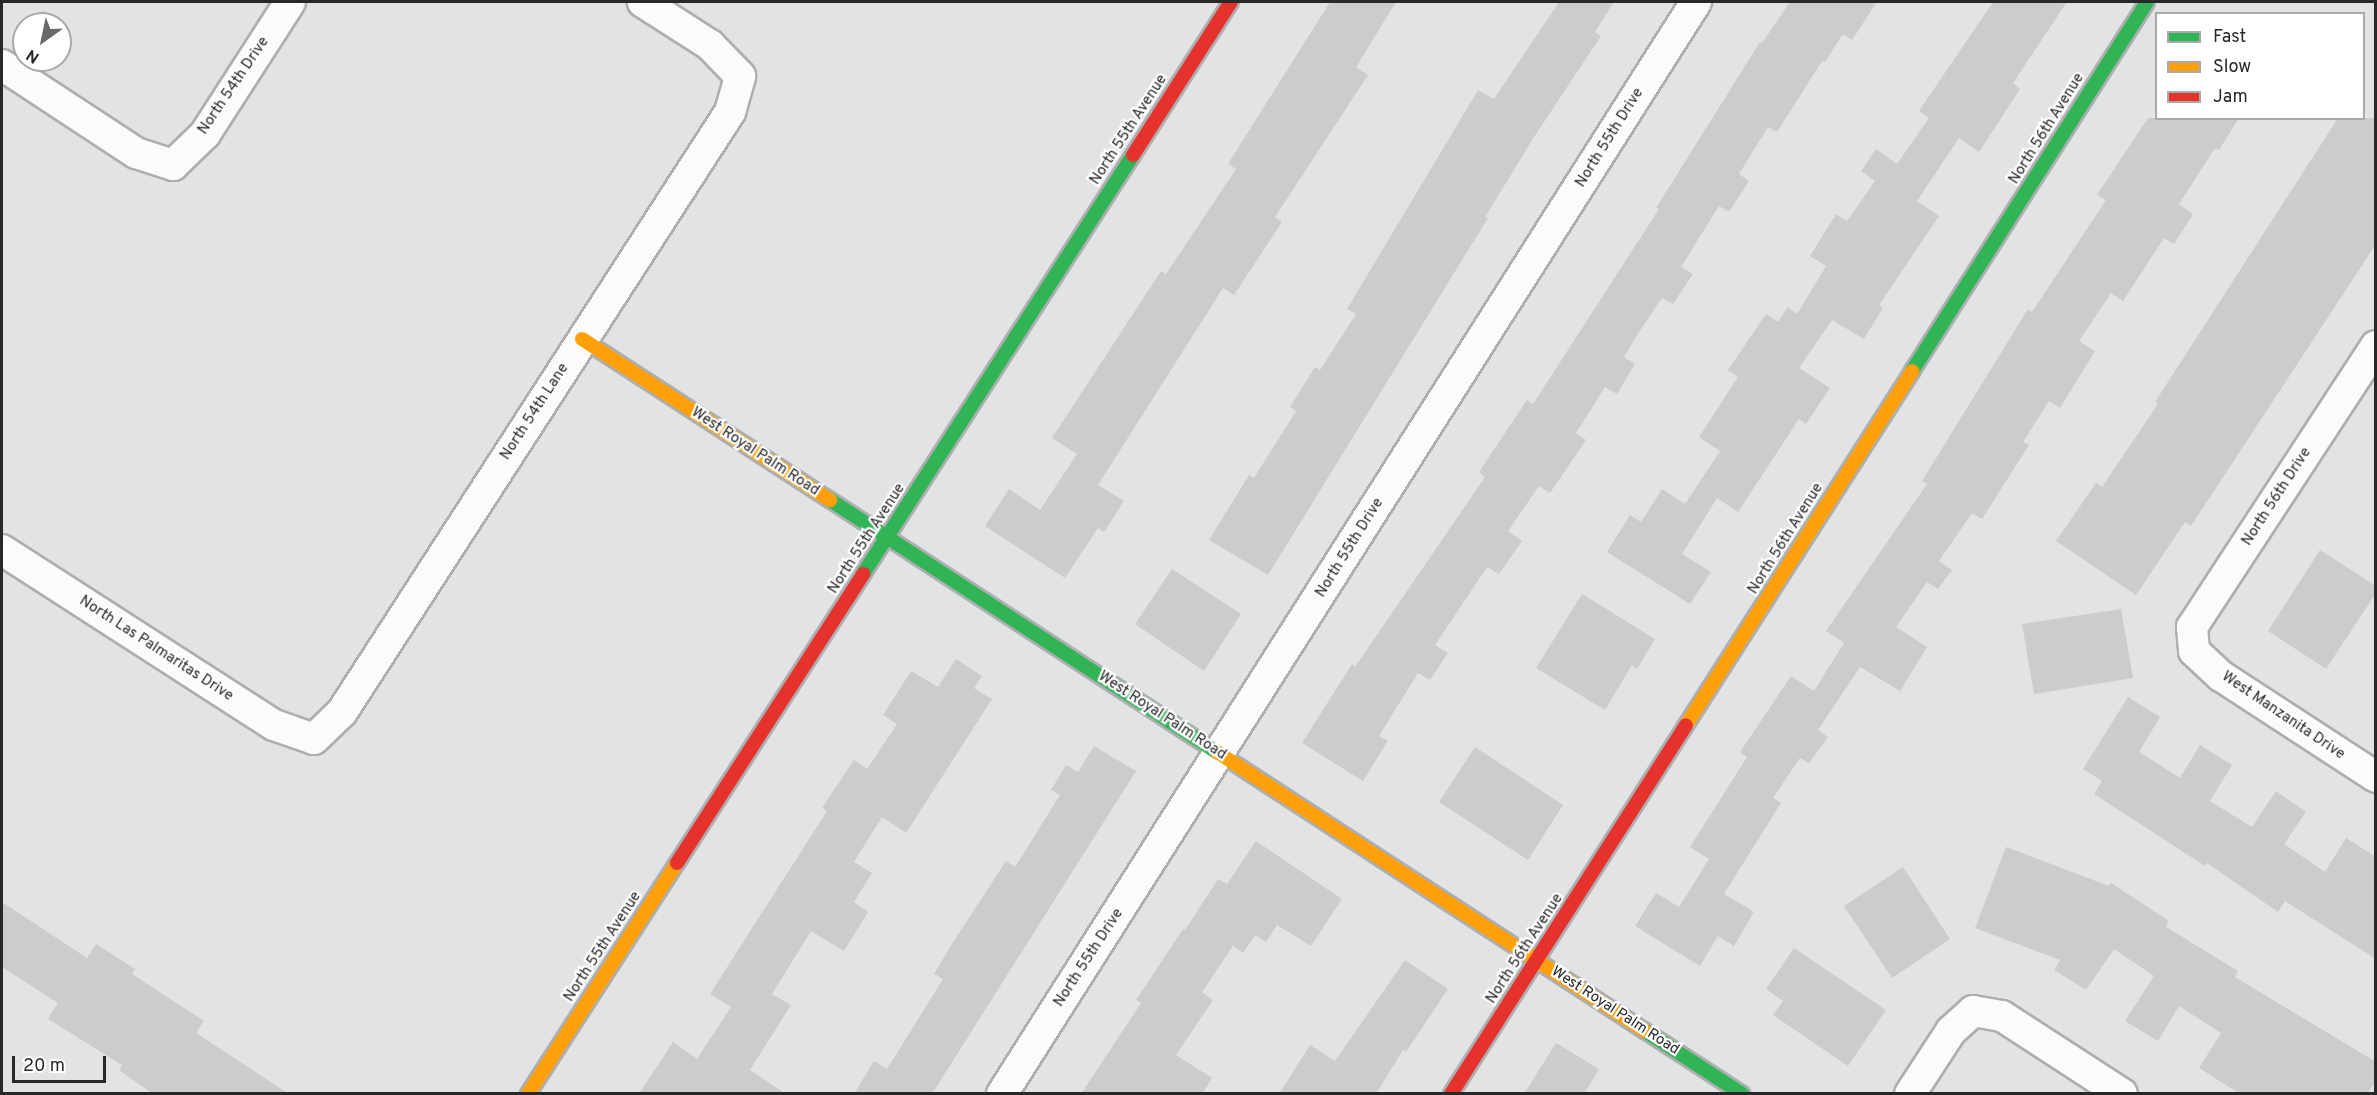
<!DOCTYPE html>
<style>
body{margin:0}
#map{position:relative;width:2377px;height:1095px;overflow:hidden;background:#e1e3e5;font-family:Overpass,sans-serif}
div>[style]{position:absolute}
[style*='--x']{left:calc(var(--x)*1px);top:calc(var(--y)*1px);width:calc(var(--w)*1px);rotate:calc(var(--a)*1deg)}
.building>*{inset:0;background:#cccccd}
.roads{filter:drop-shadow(2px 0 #acaeaf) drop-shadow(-2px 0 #acaeaf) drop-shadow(0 2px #acaeaf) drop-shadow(0 -2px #acaeaf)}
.street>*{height:30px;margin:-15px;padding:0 15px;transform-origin:15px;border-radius:15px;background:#fafbfb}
.fast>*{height:14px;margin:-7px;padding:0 7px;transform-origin:7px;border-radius:7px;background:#30b455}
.slow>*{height:14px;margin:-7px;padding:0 7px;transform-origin:7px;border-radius:7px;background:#ff9f0a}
.jam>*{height:14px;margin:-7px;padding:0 7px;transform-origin:7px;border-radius:7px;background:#e5322d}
span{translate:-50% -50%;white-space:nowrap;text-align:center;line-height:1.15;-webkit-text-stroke:4.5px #fff;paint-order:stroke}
.street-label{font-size:15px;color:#272829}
.frame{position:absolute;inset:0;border:3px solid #272829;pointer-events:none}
.legend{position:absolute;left:2155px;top:12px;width:210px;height:108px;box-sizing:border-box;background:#fff;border:2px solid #a9a9a9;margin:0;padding:8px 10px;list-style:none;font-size:18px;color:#272829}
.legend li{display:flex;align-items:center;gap:12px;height:30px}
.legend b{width:30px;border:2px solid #a9a9a9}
.north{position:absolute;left:12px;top:12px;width:60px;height:60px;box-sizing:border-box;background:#fff;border:2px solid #a9a9a9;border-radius:50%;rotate:213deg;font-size:16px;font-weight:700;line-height:24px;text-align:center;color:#272829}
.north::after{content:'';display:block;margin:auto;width:21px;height:27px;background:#68696b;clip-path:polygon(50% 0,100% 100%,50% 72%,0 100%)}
.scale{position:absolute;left:12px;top:1056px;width:94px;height:27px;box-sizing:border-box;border:3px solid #272829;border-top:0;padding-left:8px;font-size:18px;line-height:21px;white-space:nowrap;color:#272829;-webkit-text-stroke:4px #fff;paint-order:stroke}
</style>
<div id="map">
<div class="building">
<i style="clip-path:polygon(1330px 2px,1396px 2px,1356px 67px,1368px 75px,1275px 217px,1282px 222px,1234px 295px,1223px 288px,1098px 485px,1124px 501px,1104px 532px,1098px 528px,1065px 578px,985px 526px,1009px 489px,1040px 510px,1077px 454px,1052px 438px,1161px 271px,1166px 274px,1236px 169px,1228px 164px)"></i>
<i style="clip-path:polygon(1559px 2px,1614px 2px,1595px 32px,1601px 36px,1536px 134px,1485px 217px,1488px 218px,1268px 575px,1209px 540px,1249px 475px,1254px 478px,1296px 411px,1290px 407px,1315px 367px,1320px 370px,1356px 314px,1347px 309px,1478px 90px,1494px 99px)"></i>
<i style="clip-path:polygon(1790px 2px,1877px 2px,1852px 40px,1843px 34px,1825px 62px,1822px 61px,1777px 132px,1768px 127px,1739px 174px,1749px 181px,1729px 212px,1719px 206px,1681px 267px,1693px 274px,1673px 304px,1662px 298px,1637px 335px,1624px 357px,1635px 364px,1617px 394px,1605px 387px,1576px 433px,1586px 440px,1550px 493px,1539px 486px,1508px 531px,1522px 541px,1499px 574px,1487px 567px,1435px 645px,1448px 653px,1430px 680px,1418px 673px,1379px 736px,1388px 741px,1363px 781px,1302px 743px,1352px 664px,1355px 667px,1485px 477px,1479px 472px,1527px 400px,1533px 404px,1659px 209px,1656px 208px,1760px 42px,1762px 43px)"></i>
<i style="clip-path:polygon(1993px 2px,2067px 2px,2013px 83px,2020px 89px,1979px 152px,1959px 138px,1917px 201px,1939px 216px,1879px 305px,1883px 308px,1864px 339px,1832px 320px,1799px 368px,1830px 388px,1806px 424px,1799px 419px,1738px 512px,1717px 498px,1682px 554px,1711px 572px,1690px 604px,1607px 552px,1630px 515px,1641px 522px,1662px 489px,1685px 504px,1720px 451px,1699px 437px,1738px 377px,1728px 370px,1766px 314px,1778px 322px,1788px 307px,1797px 314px,1826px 266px,1810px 256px,1836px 214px,1847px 221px,1875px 181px,1861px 171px,1876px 149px,1897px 164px,1929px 118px,1919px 111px)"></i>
<i style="clip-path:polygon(2148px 118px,2239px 118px,2219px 150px,2215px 148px,2179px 204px,2193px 214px,2174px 244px,2164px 238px,2123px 301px,2111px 293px,2079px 341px,2095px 351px,2060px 408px,2049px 401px,2023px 442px,2029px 445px,1982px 519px,1972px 513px,1939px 561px,1952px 570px,1938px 589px,1927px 582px,1896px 627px,1927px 647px,1900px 691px,1860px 667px,1818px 730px,1828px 737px,1809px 763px,1800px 758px,1773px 798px,1781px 803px,1724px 894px,1754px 912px,1734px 946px,1718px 936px,1700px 966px,1635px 926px,1656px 893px,1679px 907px,1709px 859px,1690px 847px,1747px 757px,1740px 752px,1791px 676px,1814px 691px,1844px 643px,1826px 631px,1927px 484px,1922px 481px,2028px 309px,2032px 312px,2106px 200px,2097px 195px)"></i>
<i style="clip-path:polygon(2338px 118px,2376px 118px,2376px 244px,2191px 526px,2185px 522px,2136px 595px,2056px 541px,2096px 483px,2102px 487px,2158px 404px,2155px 402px)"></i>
<i style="clip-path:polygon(2320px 550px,2376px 586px,2376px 593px,2326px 669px,2268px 631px)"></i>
<i style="clip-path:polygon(1172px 569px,1241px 614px,1204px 671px,1135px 624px)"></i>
<i style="clip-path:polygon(1582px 594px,1655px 639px,1637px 669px,1632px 665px,1605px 710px,1536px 668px)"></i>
<i style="clip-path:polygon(2121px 609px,2133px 678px,2034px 694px,2022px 624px)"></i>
<i style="clip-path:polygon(956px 659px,982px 676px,974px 688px,992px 699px,906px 833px,882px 817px,854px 862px,872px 873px,854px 902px,868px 912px,844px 951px,811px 931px,772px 994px,791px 1005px,750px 1070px,786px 1094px,639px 1094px,673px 1042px,697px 1059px,731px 1007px,710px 994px,827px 811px,822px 808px,854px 760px,867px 769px,897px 724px,883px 715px,911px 671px,938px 687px)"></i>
<i style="clip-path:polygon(2128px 697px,2160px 717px,2139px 752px,2180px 778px,2200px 745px,2232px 765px,2210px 801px,2252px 827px,2276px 791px,2306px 812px,2284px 844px,2325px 872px,2346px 838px,2376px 857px,2376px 959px,2285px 901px,2278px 912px,2207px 863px,2205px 866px,2094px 794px,2102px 781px,2083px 769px)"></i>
<i style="clip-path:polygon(1094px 746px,1136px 771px,932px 1094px,854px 1094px,874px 1061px,887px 1069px,943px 979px,934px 974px,950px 947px,1006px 861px,1015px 867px,1060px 795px,1051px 790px,1066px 765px,1078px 772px)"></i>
<i style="clip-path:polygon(1475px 747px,1563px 805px,1528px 860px,1439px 802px)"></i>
<i style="clip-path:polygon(1256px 841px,1342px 899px,1311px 946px,1277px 925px,1266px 942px,1255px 935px,1243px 953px,1233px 946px,1202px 992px,1213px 1000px,1176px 1055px,1212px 1078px,1202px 1094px,1081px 1094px,1141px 1003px,1136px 1000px,1183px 929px,1185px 930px,1218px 879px,1227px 884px)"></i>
<i style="clip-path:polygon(2006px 847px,2109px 886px,2111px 883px,2169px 921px,2166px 927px,2238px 971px,2235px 977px,2376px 1062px,2376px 1081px,2367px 1094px,2240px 1094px,2199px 1068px,2221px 1033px,2179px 1006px,2158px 1041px,2125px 1021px,2154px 976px,2114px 949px,2086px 990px,2054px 970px,2060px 960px,1975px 928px)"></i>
<i style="clip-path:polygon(1903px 867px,1950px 939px,1892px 978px,1844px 906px)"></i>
<i style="clip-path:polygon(2px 902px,87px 958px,96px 944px,135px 969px,132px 974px,204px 1021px,196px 1033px,289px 1094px,153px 1094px,119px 1070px,122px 1065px,48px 1019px,58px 1003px,2px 967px)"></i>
<i style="clip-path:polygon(1794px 948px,1886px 1010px,1848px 1066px,1773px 1015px,1783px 1001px,1766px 989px)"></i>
<i style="clip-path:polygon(1405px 960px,1448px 989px,1406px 1052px,1403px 1050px,1376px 1094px,1279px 1094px,1310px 1045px,1335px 1061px)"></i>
<i style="clip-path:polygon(1556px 1043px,1599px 1069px,1584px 1094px,1524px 1094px)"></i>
</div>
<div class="roads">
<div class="street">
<i style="--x:2;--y:65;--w:160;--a:33.3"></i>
<i style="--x:136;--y:153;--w:39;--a:18"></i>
<i style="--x:173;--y:165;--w:45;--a:-44.1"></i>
<i style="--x:205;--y:134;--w:157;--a:-57.2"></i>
<i style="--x:2376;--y:346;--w:336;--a:123.2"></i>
<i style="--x:2192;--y:627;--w:24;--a:85"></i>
<i style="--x:2194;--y:651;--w:37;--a:43"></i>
<i style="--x:2221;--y:676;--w:185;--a:33.1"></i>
<i style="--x:2;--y:550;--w:323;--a:32.8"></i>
<i style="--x:274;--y:725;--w:42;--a:19.3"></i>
<i style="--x:314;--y:739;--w:39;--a:-44"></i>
<i style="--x:342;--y:712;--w:715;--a:-57.11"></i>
<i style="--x:730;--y:112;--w:37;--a:-74"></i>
<i style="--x:740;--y:76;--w:43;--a:-134.1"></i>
<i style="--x:710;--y:45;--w:80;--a:-147.3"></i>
<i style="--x:1002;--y:1094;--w:1294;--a:-57.56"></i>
<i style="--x:1910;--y:1094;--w:75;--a:-56.9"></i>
<i style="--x:1951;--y:1031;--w:30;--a:-42"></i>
<i style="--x:1973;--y:1011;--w:29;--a:10"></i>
<i style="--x:2002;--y:1016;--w:143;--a:33"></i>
</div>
<div class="fast">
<i style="--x:1912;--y:371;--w:437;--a:-57.5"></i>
<i style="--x:830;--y:500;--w:462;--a:33.1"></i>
<i style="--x:863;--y:574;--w:498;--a:-57.2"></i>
<i style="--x:1645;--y:1031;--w:116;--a:33"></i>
</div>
<div class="slow">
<i style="--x:582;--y:339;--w:296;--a:33"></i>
<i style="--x:1686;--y:725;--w:420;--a:-57.4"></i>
<i style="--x:1217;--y:752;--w:511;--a:33.1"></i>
<i style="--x:528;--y:1094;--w:275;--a:-57.2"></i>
</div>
<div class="jam">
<i style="--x:1133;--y:155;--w:182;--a:-57.4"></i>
<i style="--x:677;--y:863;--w:344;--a:-57.2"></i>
<i style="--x:1451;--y:1094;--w:437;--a:-57.5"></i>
</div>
</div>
<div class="street-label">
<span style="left:234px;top:86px;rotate:-56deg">North 54th Drive</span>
<span style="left:2047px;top:129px;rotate:-58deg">North 56th Avenue</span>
<span style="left:1129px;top:130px;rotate:-57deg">North 55th Avenue</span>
<span style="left:1610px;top:138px;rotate:-58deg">North 55th Drive</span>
<span style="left:535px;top:412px;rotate:-57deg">North 54th Lane</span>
<span style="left:755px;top:452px;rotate:33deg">West Royal Palm Road</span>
<span style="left:2277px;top:497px;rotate:-57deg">North 56th Drive</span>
<span style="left:867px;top:539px;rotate:-57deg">North 55th Avenue</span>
<span style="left:1786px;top:539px;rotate:-58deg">North 56th Avenue</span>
<span style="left:1350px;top:548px;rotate:-58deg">North 55th Drive</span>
<span style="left:156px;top:649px;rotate:33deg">North Las Palmaritas Drive</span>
<span style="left:1162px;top:716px;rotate:33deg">West Royal Palm Road</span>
<span style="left:2283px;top:716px;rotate:34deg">West Manzanita Drive</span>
<span style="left:603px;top:947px;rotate:-57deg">North 55th Avenue</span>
<span style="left:1525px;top:949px;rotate:-57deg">North 56th Avenue</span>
<span style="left:1089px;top:958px;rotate:-57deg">North 55th Drive</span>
<span style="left:1615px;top:1011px;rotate:33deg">West Royal Palm Road</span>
</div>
<div class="frame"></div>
<ul class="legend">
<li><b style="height:8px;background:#30b455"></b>Fast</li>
<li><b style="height:8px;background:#ff9f0a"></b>Slow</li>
<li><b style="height:8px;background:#e5322d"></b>Jam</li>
</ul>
<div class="north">N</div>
<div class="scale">20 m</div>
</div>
